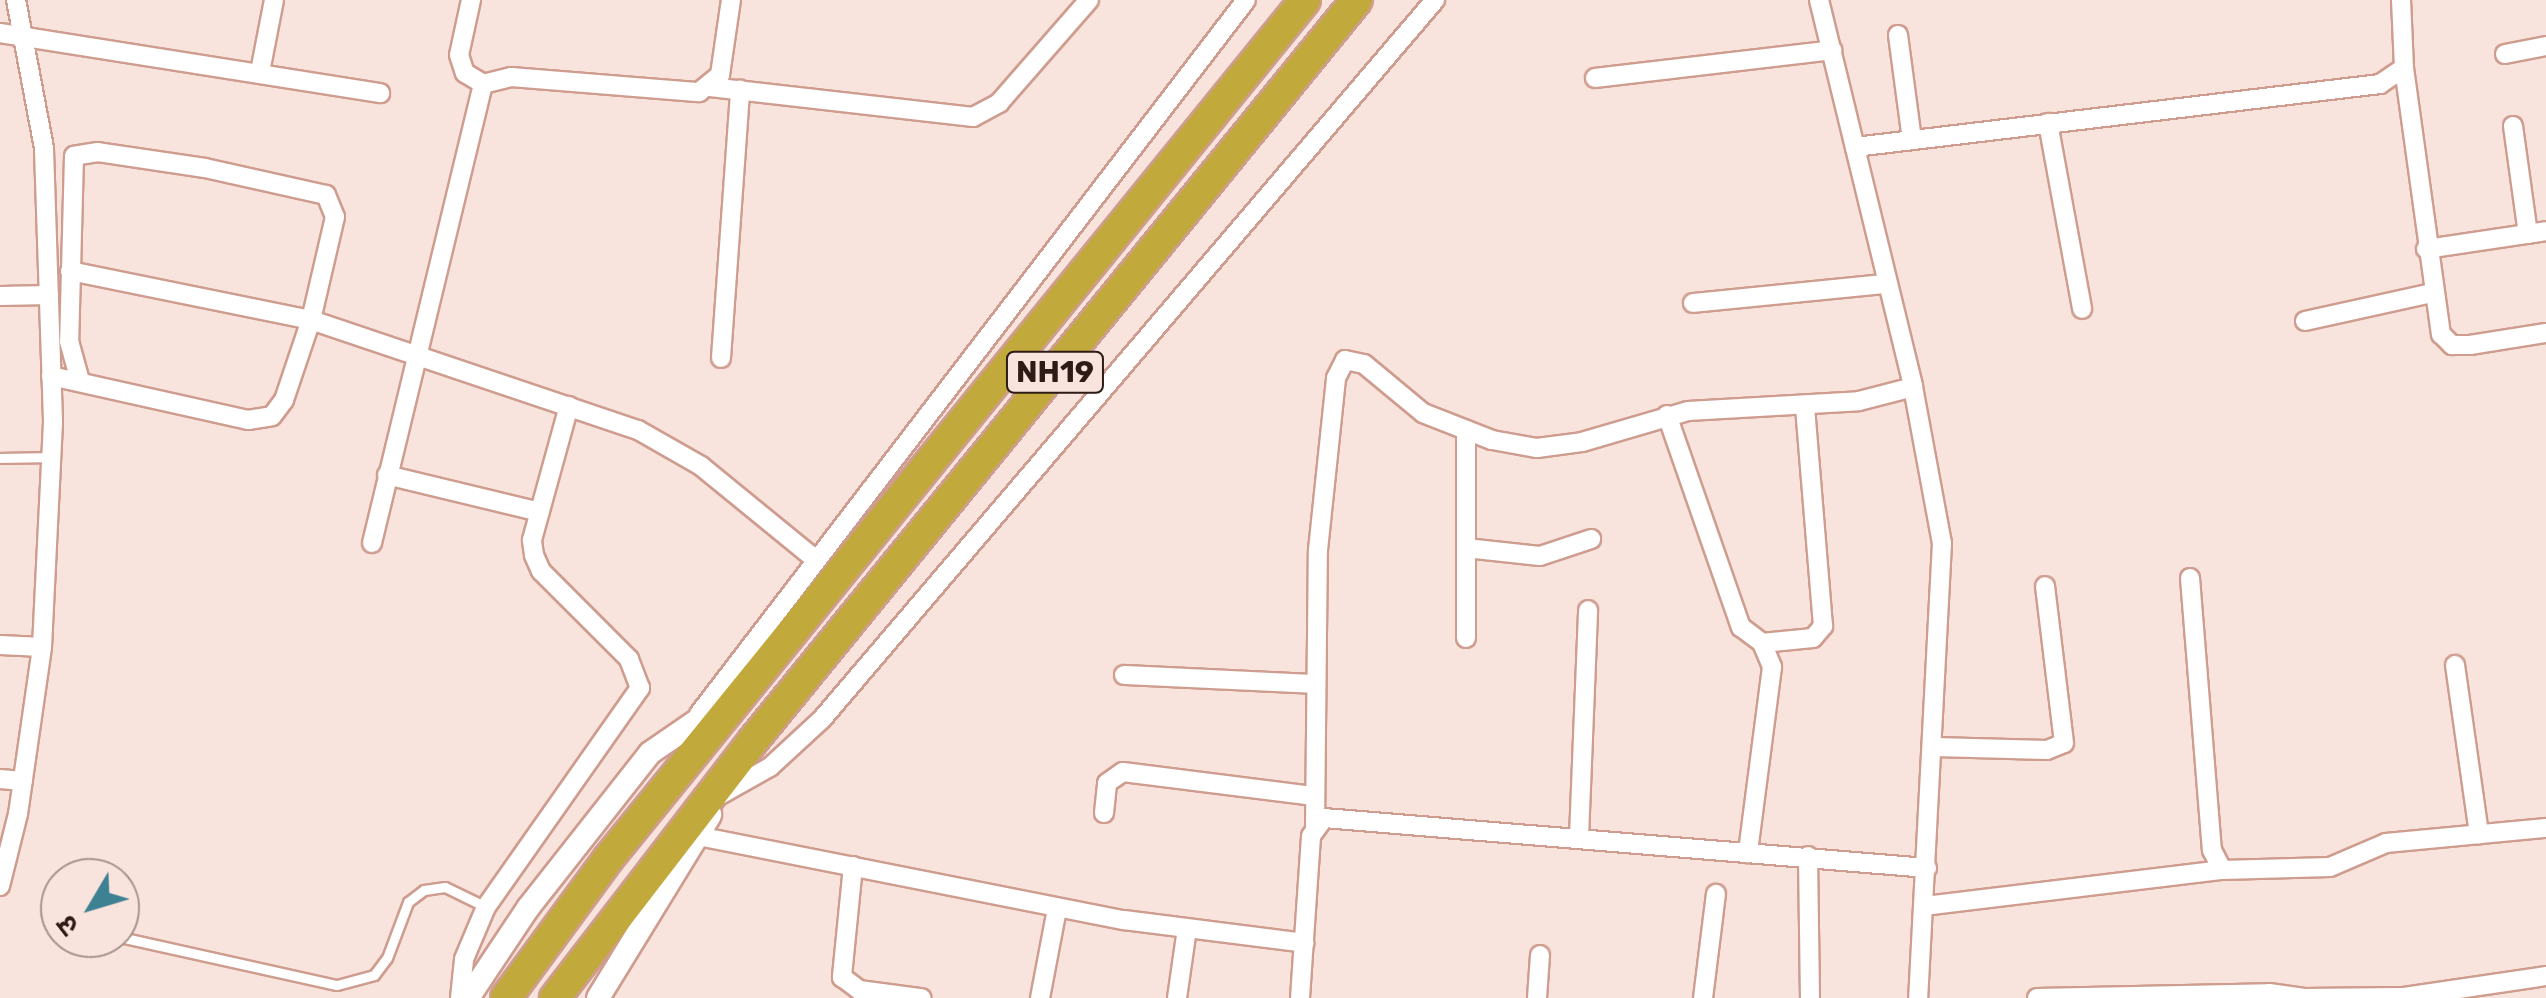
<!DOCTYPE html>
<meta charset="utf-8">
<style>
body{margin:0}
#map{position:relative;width:2546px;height:998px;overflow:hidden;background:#f8e3dd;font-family:Rubik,"Noto Sans Devanagari",sans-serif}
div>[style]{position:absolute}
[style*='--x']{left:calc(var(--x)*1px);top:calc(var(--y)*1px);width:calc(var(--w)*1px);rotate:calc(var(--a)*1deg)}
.roads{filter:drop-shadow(2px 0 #ce9d8f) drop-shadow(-2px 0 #ce9d8f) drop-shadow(0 2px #ce9d8f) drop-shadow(0 -2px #ce9d8f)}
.lane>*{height:9px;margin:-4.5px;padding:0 4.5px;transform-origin:4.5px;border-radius:4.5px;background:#fff}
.street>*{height:18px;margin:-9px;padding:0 9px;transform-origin:9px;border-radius:9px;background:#fff}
.secondary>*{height:22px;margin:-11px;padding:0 11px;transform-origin:11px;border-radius:11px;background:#fff}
.highway>*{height:30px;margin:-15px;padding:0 15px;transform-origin:15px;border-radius:15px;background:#c2a93b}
span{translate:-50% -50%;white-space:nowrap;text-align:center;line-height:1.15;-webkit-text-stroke:10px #f8e3dd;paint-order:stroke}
.shield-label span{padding:2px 8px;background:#f8e3dd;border:2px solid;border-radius:8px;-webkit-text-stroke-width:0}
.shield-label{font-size:30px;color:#2e1b16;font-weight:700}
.north{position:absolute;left:40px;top:858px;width:100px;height:100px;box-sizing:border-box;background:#f8e3dd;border:2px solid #a7938d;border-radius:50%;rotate:232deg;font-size:28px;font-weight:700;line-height:40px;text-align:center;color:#2e1b16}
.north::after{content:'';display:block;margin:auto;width:35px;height:45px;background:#3e8192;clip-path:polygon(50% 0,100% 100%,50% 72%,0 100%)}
</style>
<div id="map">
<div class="roads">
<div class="lane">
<i style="--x:0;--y:458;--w:51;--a:-1.1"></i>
<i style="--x:120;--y:937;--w:222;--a:12.5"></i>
<i style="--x:337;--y:985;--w:38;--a:-15"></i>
<i style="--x:374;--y:975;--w:21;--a:-53"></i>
<i style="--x:387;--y:958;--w:60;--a:-69.4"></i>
<i style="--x:408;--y:902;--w:20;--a:-37"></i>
<i style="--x:424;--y:890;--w:21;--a:-8"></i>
<i style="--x:445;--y:887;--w:46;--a:26"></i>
</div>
<div class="street">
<i style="--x:471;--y:0;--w:56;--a:102.3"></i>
<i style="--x:459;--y:55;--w:19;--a:72"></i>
<i style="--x:465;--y:73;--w:21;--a:31"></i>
<i style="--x:1819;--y:0;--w:398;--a:76.3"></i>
<i style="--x:1913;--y:387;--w:159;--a:79.5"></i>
<i style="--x:1942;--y:543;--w:456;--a:93"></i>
<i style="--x:0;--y:33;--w:385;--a:9"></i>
<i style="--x:1898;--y:35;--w:106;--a:82.4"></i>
<i style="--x:2505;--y:54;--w:42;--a:-11"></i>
<i style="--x:2404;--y:68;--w:269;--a:82.1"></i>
<i style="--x:2441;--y:334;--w:16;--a:45"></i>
<i style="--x:2452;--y:345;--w:18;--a:0"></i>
<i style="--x:2470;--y:345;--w:77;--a:-9"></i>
<i style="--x:260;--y:72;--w:73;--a:-79"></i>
<i style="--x:1595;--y:78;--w:239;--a:-6.7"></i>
<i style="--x:710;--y:87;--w:265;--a:6.5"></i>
<i style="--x:973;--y:117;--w:30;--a:-28"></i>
<i style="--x:999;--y:103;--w:137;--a:-48.9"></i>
<i style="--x:2048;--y:123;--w:189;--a:79.6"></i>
<i style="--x:2513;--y:126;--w:109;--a:82.1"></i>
<i style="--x:1855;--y:147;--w:529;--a:-6.84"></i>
<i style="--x:2380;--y:84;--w:29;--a:-34"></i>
<i style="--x:2404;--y:68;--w:68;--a:-92.5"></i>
<i style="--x:2426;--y:249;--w:121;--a:-8.5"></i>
<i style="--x:70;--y:271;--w:246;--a:11.5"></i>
<i style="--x:311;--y:320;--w:345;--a:18.6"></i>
<i style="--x:638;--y:430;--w:73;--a:29.7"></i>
<i style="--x:701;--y:466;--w:147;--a:39.2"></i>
<i style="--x:0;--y:296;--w:49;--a:-1.2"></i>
<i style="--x:1693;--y:303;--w:193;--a:-5.7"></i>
<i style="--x:2305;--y:321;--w:130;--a:-12.4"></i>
<i style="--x:721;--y:358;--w:269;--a:-85.9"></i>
<i style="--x:51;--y:376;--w:202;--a:12.6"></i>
<i style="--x:248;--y:420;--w:24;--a:-9"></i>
<i style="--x:272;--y:416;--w:20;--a:-53"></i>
<i style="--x:284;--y:400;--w:84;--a:-71.4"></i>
<i style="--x:311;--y:320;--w:106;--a:-76.9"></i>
<i style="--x:335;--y:217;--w:24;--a:-112"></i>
<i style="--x:326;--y:195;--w:124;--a:-167.4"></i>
<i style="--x:205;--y:168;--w:108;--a:-171.5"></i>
<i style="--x:98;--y:152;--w:24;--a:171"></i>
<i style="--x:74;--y:156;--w:185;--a:91.5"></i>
<i style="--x:69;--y:341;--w:41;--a:74.6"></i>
<i style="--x:1667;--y:415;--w:225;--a:70.8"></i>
<i style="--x:1741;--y:627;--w:26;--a:37"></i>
<i style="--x:1762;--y:643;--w:26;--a:67"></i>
<i style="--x:1772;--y:667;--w:188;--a:97.4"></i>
<i style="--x:387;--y:475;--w:157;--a:13.6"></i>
<i style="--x:372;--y:543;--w:472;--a:-76.4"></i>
<i style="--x:483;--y:84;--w:29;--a:-14"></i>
<i style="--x:511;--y:77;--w:189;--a:4.6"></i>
<i style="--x:699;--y:92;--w:27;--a:-39"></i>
<i style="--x:720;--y:75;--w:76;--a:-81.7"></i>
<i style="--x:1466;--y:548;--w:74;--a:6.2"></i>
<i style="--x:1540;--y:556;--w:54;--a:-18.4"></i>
<i style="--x:2190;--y:578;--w:273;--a:85.4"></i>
<i style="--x:2212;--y:850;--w:22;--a:63"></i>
<i style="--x:2222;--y:870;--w:108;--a:-1.6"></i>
<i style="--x:2330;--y:867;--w:61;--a:-23.2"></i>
<i style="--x:2386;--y:843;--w:161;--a:-5.4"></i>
<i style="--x:1466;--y:638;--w:208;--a:-90"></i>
<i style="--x:1762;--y:643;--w:51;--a:-5.6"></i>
<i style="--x:1813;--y:638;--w:16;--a:-50"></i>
<i style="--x:1823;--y:626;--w:222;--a:-94.7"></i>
<i style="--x:0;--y:645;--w:42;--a:2.7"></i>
<i style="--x:2455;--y:665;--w:171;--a:81.9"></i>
<i style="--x:1124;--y:675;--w:190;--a:2.7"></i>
<i style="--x:699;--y:714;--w:899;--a:-52.54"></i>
<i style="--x:1935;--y:747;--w:112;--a:1.5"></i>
<i style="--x:2047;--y:750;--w:18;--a:-22"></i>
<i style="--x:2064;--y:743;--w:158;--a:-96.9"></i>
<i style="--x:0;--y:779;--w:23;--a:5"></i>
<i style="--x:722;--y:794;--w:55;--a:-29.4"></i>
<i style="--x:770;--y:767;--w:71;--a:-42.7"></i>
<i style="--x:822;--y:719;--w:945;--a:-49.55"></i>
<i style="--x:1104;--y:813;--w:30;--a:-84"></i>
<i style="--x:1107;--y:783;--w:19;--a:-35"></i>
<i style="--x:1123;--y:772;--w:193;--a:7.2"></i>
<i style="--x:1315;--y:826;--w:276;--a:-89.4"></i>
<i style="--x:1318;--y:550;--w:173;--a:-84"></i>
<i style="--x:1336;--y:378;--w:20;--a:-63"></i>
<i style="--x:1345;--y:360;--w:19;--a:12"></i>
<i style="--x:1364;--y:364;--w:77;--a:39.7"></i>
<i style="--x:1423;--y:413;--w:74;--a:21.4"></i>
<i style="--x:1492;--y:440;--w:46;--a:10.1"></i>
<i style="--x:1537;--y:448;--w:45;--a:-7.6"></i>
<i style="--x:1582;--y:442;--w:110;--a:-16.3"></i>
<i style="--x:1688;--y:411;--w:171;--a:-3.3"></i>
<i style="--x:1859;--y:401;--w:56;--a:-14.5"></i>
<i style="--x:698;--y:836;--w:434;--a:11.2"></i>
<i style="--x:1124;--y:920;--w:182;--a:7.2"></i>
<i style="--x:1579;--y:837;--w:227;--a:-87.7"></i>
<i style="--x:1808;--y:856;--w:142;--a:89.2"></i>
<i style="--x:853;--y:866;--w:112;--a:95.7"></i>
<i style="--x:842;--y:977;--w:21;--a:37"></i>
<i style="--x:859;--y:990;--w:63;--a:7.4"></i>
<i style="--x:0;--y:886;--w:74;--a:-76"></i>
<i style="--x:18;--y:814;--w:169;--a:-81.8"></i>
<i style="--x:42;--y:647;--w:226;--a:-87.2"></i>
<i style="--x:53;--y:421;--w:273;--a:-91.9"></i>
<i style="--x:44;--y:148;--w:151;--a:-100.7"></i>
<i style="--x:1924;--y:906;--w:300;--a:-6.9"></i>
<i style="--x:460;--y:998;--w:39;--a:-84"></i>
<i style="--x:464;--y:959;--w:56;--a:-67.1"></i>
<i style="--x:486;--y:907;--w:268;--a:-54.9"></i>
<i style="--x:640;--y:688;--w:31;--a:-111"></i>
<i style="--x:629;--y:659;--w:124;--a:-135"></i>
<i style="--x:541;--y:571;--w:17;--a:-114"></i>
<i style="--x:534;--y:555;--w:15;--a:-98"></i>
<i style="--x:532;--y:540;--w:139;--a:-74.6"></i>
<i style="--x:1040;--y:998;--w:91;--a:-79.2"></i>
<i style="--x:1177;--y:998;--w:70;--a:-81.8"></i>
<i style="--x:1300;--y:998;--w:162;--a:-86.1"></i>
<i style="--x:1311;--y:836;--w:22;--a:-54"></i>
<i style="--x:1324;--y:818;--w:605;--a:4.74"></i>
<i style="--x:1537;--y:998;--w:43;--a:-86"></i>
<i style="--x:1703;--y:998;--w:105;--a:-82.9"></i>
<i style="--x:2037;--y:998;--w:232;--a:-1.2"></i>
<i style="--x:2269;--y:993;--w:34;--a:8"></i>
<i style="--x:2303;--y:998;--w:101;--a:-0.6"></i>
<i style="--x:2404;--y:997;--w:144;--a:-8.4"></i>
</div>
<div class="secondary">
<i style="--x:468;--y:998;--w:108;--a:-56.3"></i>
<i style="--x:528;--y:908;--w:197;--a:-51.8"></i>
<i style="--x:650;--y:753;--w:101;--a:-34.5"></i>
<i style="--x:598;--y:998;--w:215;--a:-58.5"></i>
</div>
<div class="highway">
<i style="--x:506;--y:998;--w:172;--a:-53.7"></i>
<i style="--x:608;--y:859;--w:1106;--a:-50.94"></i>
<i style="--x:555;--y:998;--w:323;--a:-52.4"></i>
<i style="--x:752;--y:742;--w:957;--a:-50.81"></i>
</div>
</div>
<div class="shield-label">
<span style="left:1055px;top:372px">NH19</span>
</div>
<div class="north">उ</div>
</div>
